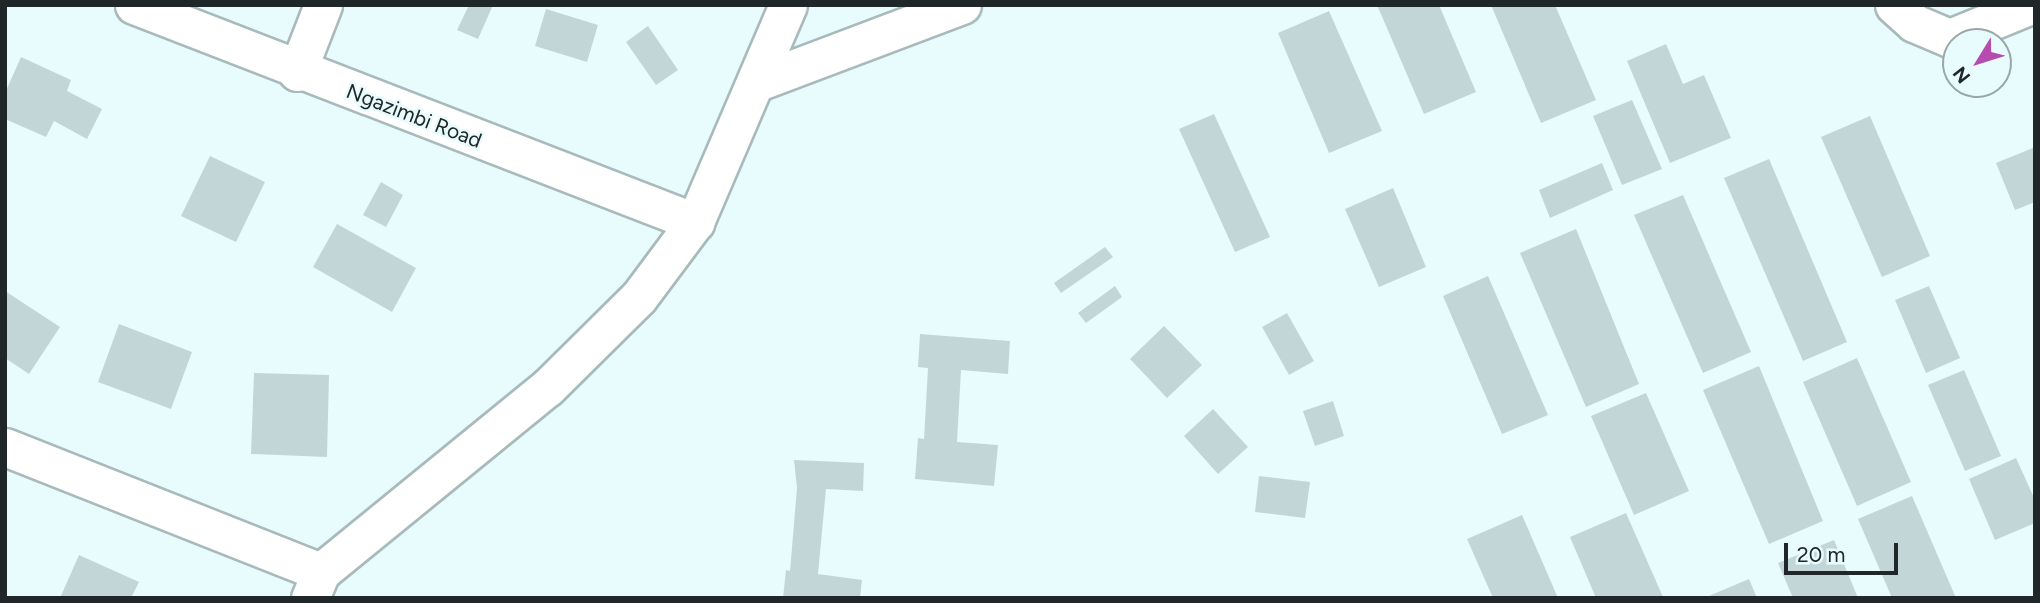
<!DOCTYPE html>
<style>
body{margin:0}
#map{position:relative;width:2040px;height:603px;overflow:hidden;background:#e9fcfd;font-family:Figtree,sans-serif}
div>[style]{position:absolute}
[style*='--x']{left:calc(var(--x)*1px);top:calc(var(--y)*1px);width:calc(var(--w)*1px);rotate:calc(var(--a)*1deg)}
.building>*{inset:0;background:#c3d6d7}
.roads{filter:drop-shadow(2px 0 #a8babb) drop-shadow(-2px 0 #a8babb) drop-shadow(0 2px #a8babb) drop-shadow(0 -2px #a8babb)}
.minor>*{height:37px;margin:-18.5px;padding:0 18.5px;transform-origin:18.5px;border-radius:18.5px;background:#fff}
span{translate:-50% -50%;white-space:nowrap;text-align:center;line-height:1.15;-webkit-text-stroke:5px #e9fcfd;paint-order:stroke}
.street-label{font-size:21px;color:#202728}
.frame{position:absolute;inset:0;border:7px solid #202728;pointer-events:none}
.north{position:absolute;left:1942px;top:28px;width:70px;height:70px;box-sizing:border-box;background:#e9fcfd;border:2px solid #99a7a8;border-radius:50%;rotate:232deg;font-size:19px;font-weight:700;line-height:28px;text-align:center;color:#202728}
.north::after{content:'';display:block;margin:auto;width:24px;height:32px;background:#b54db1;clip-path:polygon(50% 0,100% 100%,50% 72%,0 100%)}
.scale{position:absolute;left:1784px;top:543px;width:114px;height:32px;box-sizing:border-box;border:4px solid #202728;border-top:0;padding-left:9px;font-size:21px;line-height:24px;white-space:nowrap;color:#202728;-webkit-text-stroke:5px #e9fcfd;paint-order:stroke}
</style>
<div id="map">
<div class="building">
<i style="clip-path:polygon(469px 5px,493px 5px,478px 39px,457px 30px)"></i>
<i style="clip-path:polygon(1377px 5px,1439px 5px,1476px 92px,1424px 114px)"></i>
<i style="clip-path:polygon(1491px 5px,1555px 5px,1596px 100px,1541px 123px)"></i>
<i style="clip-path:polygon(546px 9px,598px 25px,587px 62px,535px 46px)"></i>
<i style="clip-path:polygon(1329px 11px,1382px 131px,1329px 153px,1278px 33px)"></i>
<i style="clip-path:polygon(648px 26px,678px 70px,656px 85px,626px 42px)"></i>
<i style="clip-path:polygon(1666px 44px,1683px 84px,1704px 75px,1731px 138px,1670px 163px,1627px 61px)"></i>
<i style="clip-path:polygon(21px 57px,71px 80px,67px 91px,102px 109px,87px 139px,54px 121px,46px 137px,5px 119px,5px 93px)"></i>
<i style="clip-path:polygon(1632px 100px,1662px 169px,1622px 185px,1593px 116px)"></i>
<i style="clip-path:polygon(1214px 114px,1270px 237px,1235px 252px,1179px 129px)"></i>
<i style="clip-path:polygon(1870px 116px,1930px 256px,1882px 277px,1821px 137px)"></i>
<i style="clip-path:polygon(2035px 147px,2035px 202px,2015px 210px,1996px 163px)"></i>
<i style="clip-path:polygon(210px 156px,265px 182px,236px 242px,181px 216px)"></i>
<i style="clip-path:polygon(1769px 159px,1847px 342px,1803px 361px,1724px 178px)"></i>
<i style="clip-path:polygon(1602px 163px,1613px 190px,1550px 218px,1539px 190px)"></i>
<i style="clip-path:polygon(381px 182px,403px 195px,386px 227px,363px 215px)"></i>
<i style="clip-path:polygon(1393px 188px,1426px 267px,1379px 287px,1345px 209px)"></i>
<i style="clip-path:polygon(1683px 195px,1751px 352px,1703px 373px,1634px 215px)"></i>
<i style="clip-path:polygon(337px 224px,416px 268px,392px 312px,313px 267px)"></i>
<i style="clip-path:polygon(1576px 229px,1639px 384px,1586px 407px,1520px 253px)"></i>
<i style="clip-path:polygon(1105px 247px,1113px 257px,1061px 293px,1054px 283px)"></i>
<i style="clip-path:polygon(1488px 276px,1548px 415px,1502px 434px,1443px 296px)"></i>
<i style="clip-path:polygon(1115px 286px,1122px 297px,1086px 323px,1078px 313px)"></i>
<i style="clip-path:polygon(1929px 286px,1960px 358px,1926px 373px,1895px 300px)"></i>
<i style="clip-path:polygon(5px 291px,60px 327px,29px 374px,5px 358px)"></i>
<i style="clip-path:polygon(1287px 313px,1314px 361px,1289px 375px,1262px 327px)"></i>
<i style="clip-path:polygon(119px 324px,192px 352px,171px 409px,98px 382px)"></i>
<i style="clip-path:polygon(1164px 326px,1202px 365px,1167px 398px,1130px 359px)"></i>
<i style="clip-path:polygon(920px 334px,1010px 341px,1008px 374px,961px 370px,957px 442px,998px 445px,994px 486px,915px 479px,918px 438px,924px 439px,928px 368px,918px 367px)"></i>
<i style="clip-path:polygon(1857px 358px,1911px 482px,1857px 506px,1803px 382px)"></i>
<i style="clip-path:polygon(1759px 366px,1823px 521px,1769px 544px,1703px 390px)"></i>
<i style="clip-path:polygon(1964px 370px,2001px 456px,1965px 471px,1928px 385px)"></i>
<i style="clip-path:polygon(254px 373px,329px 375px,327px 457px,251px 454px)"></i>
<i style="clip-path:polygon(1646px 393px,1689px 491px,1634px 515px,1591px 416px)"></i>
<i style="clip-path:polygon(1333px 401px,1344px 436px,1315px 446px,1303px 411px)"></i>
<i style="clip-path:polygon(1213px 409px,1248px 447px,1218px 474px,1184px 436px)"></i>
<i style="clip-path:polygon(2016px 458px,2035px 500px,2035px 523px,1995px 540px,1969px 479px)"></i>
<i style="clip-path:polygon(794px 460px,864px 463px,863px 491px,826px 489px,818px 574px,862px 580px,860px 598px,783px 598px,786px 570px,790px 571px,797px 488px)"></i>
<i style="clip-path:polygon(1259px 476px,1310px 482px,1305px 518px,1255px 512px)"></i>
<i style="clip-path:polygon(1912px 496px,1956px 598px,1892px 598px,1858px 519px)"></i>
<i style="clip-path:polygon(1626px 513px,1663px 597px,1660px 598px,1596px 598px,1570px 537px)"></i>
<i style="clip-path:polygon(1522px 515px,1558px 598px,1493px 598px,1467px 539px)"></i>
<i style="clip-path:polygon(1834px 540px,1858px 598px,1793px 598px,1778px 563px)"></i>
<i style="clip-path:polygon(79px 555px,139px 582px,131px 598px,60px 598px)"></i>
<i style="clip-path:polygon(1749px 579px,1757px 598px,1704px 598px)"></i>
</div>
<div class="roads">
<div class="minor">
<i style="--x:134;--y:5;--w:602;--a:21.15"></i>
<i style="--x:1894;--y:5;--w:27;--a:42"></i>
<i style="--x:1914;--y:23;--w:39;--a:23"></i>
<i style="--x:1950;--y:38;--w:87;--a:-22.2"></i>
<i style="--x:297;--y:72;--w:72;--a:-68.8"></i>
<i style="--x:758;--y:82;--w:218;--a:-20.7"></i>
<i style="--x:5;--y:447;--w:340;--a:21.6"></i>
<i style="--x:310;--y:598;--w:28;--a:-67"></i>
<i style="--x:321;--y:572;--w:291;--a:-39.2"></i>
<i style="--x:547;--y:388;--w:129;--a:-44.7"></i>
<i style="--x:639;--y:297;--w:94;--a:-53.3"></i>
<i style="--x:695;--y:222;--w:236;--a:-66.8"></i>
</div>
</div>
<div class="street-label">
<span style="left:414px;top:116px;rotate:21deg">Ngazimbi Road</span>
</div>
<div class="frame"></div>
<div class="north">N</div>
<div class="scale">20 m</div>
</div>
